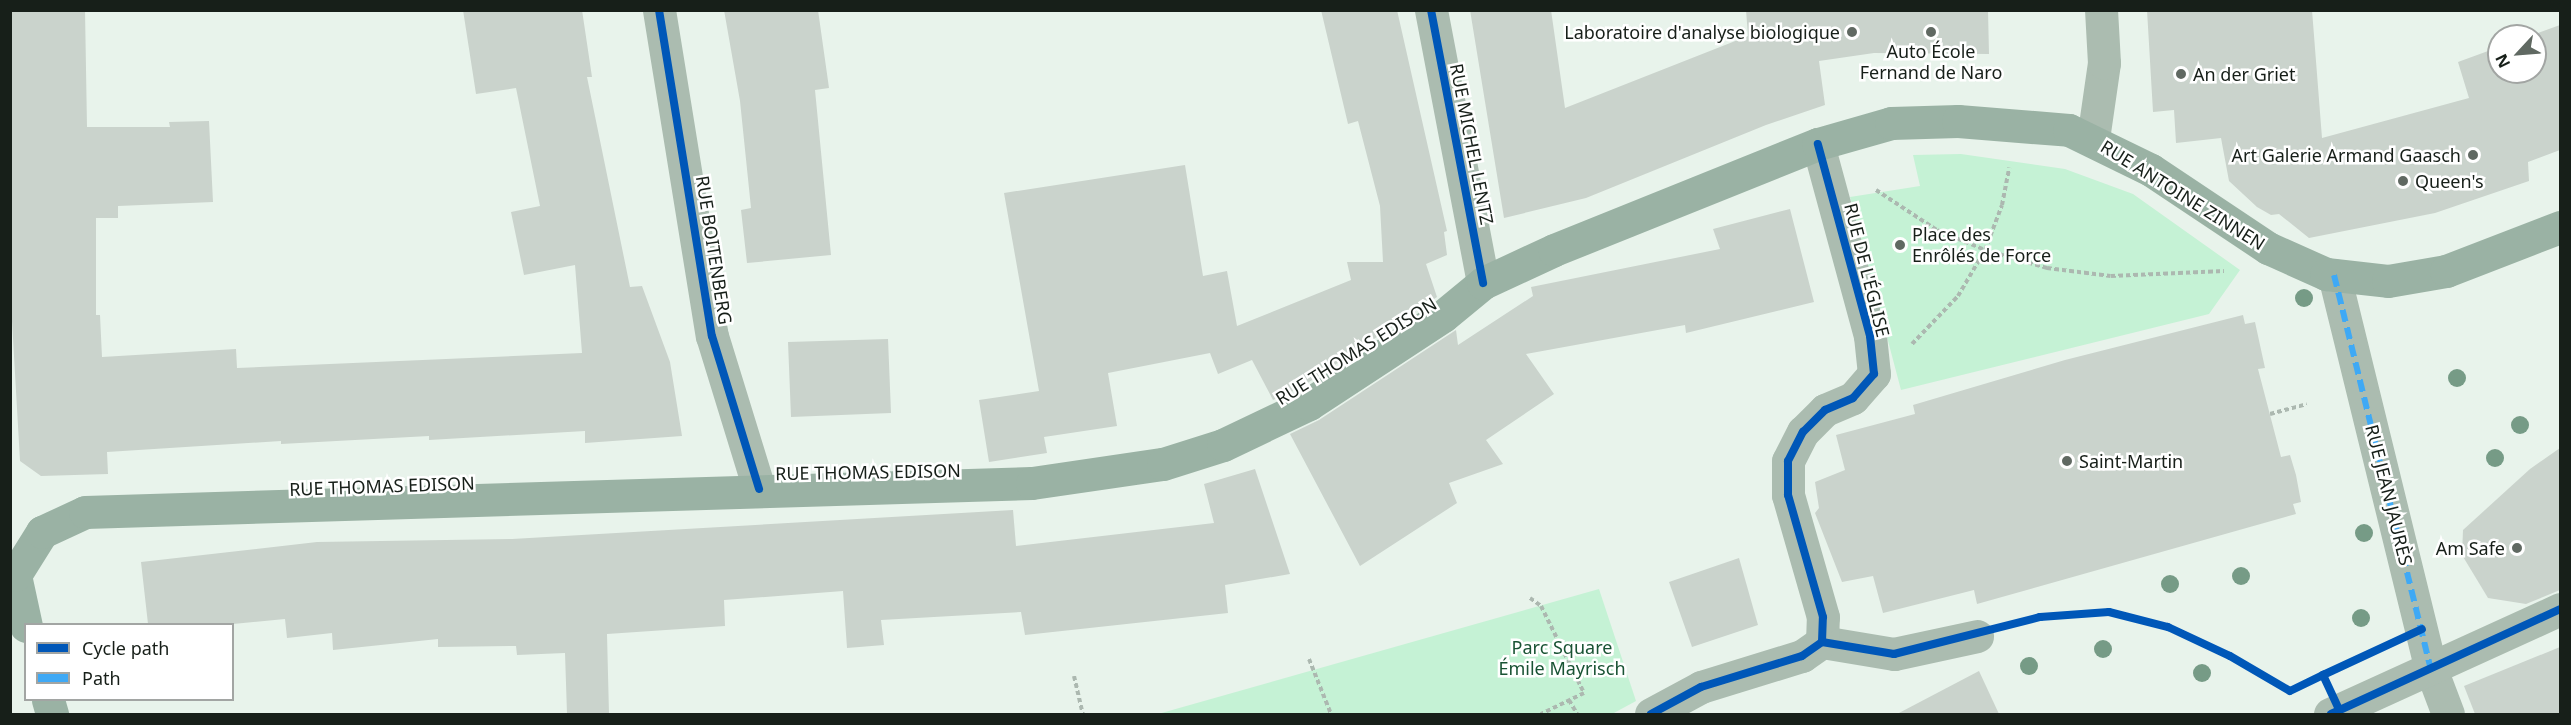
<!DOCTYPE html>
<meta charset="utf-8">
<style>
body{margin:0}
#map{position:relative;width:2571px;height:725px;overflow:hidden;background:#e8f3eb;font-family:"Noto Sans",sans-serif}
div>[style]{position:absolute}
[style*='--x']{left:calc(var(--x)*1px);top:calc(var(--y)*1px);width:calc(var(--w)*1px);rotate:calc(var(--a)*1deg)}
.green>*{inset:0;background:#c5f2d5}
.building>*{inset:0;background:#cad3cc}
.path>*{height:4px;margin-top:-2px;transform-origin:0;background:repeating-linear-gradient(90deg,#acb8b0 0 4.5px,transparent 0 7.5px)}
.minor>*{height:33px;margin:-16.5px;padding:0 16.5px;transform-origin:16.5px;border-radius:16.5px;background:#abbcb0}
.major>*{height:33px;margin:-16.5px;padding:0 16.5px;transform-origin:16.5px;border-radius:16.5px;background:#9ab2a4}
.quiet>*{height:6px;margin-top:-3px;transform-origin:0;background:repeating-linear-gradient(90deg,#3fa9f5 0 12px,transparent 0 18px)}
.cycleway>*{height:8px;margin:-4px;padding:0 4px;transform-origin:4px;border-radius:4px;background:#0057b8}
.trees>*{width:18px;height:18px;margin:-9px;border-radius:50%;background:#769b86}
.dots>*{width:16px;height:16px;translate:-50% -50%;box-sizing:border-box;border:3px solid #fff;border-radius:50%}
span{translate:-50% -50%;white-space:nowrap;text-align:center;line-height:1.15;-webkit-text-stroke:5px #fff;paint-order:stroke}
.poi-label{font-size:18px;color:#171f19}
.right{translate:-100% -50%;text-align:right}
.left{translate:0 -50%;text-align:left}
.street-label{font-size:18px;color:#171f19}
.park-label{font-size:18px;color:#195334}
.frame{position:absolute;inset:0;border:12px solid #171f19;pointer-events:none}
.legend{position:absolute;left:24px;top:623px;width:210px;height:78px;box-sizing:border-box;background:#fff;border:2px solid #a2a5a3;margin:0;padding:8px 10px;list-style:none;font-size:18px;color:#171f19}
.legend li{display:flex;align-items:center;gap:12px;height:30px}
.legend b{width:30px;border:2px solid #a2a5a3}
.north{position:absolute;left:2487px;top:24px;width:60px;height:60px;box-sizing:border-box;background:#fff;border:2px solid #a2a5a3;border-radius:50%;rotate:244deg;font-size:16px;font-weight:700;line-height:24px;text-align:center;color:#171f19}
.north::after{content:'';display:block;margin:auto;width:21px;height:27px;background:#606962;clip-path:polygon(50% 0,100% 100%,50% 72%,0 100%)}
</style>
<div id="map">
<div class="green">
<i style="clip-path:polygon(1961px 154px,2065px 169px,2133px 194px,2240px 270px,2209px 314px,1901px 390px,1850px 197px,1920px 186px,1913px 155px)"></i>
<i style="clip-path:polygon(1599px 589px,1636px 701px,1612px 714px,1158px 714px)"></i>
</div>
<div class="building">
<i style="clip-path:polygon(10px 10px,85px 10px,87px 127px,170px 127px,169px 122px,209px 121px,213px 202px,118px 206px,118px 218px,96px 218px,96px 315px,100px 315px,102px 357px,236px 349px,237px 368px,582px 353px,575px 265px,524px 275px,511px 212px,540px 206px,516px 88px,476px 94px,463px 10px,582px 10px,592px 77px,587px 77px,630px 287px,642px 286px,670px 362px,682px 436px,585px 443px,585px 431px,429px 440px,429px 436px,281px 444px,281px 441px,107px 452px,108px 474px,41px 476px,20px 461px,10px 286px)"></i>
<i style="clip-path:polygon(724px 10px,818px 10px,829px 88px,815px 90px,831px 255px,747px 263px,741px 210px,751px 208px,740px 101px)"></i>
<i style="clip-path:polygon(1321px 10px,1397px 10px,1447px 231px,1444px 232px,1447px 255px,1426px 264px,1437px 297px,1300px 388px,1273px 400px,1252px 360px,1218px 374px,1210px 353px,1108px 373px,1117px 426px,1044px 437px,1047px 453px,989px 462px,979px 400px,1039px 391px,1004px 193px,1185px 165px,1203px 276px,1227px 271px,1237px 326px,1351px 280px,1347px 262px,1383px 262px,1380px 206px,1358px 121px,1348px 124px)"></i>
<i style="clip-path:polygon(1470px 10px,1551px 10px,1565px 108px,1748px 36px,1746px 10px,1988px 10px,1989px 54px,1874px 53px,1819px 61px,1825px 105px,1766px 125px,1586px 198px,1504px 218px)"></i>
<i style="clip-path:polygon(2147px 10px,2312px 10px,2322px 138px,2469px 98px,2458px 62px,2499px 47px,2499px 72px,2535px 72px,2535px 36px,2530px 36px,2560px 25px,2560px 150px,2528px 162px,2529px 181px,2435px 213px,2309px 238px,2279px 214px,2271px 215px,2257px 207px,2229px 181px,2221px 138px,2176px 143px,2174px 110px,2153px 112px)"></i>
<i style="clip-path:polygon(1790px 209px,1814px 302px,1686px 333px,1685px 325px,1526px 354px,1554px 394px,1486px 440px,1503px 464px,1449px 483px,1457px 503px,1360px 566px,1290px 434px,1319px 420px,1456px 330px,1458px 345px,1533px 296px,1531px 287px,1720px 249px,1713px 229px)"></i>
<i style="clip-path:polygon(2243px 315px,2245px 324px,2255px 322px,2265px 368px,2258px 369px,2281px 457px,2290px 455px,2296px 475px,2301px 502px,2293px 504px,2296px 514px,1977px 604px,1974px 590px,1883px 613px,1873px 576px,1842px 582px,1815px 513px,1819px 508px,1815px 482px,1845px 470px,1836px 435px,1915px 414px,1913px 405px,2065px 360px)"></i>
<i style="clip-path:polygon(888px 339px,891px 413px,791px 417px,788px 342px)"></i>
<i style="clip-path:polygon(2560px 448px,2560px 590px,2526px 604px,2488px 598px,2462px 555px,2463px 530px,2530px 469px)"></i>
<i style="clip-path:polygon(1255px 469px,1290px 574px,1225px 585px,1228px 613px,1025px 635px,1021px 612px,881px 620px,884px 645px,847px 648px,843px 591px,724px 600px,725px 626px,607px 634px,609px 714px,567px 714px,565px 653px,517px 655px,516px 646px,438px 647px,438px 639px,333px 650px,332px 633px,287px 638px,285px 619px,233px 624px,148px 624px,141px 562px,317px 542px,512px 539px,1013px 510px,1016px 546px,1214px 523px,1204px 484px)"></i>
<i style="clip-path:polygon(1739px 558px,1758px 625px,1692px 647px,1669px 582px)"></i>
<i style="clip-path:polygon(2560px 647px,2560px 714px,2475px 714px,2464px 686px)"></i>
<i style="clip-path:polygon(1979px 671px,1999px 714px,1897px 714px)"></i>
</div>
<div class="path">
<i style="--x:1876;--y:190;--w:73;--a:33.3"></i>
<i style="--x:1937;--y:230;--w:52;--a:22.6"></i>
<i style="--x:1985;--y:250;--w:65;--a:16.2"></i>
<i style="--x:2047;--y:268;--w:64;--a:7.1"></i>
<i style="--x:2111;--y:276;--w:113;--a:-2.5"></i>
<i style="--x:1912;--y:344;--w:66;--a:-46.2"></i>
<i style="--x:1958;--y:296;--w:53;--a:-59.6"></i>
<i style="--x:1985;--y:250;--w:48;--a:-69.3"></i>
<i style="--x:2002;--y:205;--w:38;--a:-79"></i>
<i style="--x:2270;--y:414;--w:38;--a:-15"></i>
<i style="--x:1530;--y:598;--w:14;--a:36"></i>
<i style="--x:1541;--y:606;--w:97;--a:63.7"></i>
<i style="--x:1584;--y:693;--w:48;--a:154"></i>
<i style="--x:1309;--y:659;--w:59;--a:68.2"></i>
<i style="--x:1074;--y:676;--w:39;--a:77"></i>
<i style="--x:1569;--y:700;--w:16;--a:60"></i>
</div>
<div class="minor">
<i style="--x:659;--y:10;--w:330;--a:80.8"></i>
<i style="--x:712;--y:336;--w:160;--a:72.9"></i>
<i style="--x:1431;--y:10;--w:278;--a:79.2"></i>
<i style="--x:2093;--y:139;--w:77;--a:-81.8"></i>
<i style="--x:2104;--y:63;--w:53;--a:-93.2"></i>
<i style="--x:2334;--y:275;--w:406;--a:76.2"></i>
<i style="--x:2431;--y:669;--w:48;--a:69.3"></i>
<i style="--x:1822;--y:642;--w:73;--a:9.5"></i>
<i style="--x:1894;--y:654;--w:85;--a:-12.2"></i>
<i style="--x:1651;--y:714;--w:57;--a:-28.4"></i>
<i style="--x:1701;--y:687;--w:106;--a:-17.1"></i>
<i style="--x:1802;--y:656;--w:24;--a:-35"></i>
<i style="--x:1822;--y:642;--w:25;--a:-88"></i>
<i style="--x:1823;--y:617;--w:127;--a:-106"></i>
<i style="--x:1788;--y:495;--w:34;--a:-90"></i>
<i style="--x:1788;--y:461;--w:33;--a:-63"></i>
<i style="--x:1803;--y:432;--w:31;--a:-45"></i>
<i style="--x:1825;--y:410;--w:30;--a:-23"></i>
<i style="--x:1853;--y:398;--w:32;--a:-49"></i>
<i style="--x:1874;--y:374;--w:38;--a:-96"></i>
<i style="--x:1870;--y:336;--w:199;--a:-105.2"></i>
<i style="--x:2330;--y:714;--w:253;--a:-24.5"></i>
</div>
<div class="major">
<i style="--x:26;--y:626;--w:52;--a:-102.2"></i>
<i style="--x:15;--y:575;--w:51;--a:-57.9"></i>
<i style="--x:42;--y:532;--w:47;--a:-24.9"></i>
<i style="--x:85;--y:512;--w:947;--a:-1.75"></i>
<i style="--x:1032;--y:483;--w:132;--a:-8.3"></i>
<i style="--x:1163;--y:464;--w:63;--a:-17.6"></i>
<i style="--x:1223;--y:445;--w:95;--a:-25.5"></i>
<i style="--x:1309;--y:404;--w:160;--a:-33.3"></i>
<i style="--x:1443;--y:316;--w:52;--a:-39.5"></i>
<i style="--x:1483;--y:283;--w:78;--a:-24.9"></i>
<i style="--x:1554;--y:250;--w:284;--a:-21.9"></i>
<i style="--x:1818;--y:144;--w:76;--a:-16"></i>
<i style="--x:1891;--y:123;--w:67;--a:-1.7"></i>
<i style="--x:1958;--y:121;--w:111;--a:4.6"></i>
<i style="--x:2069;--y:130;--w:91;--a:26"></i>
<i style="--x:2151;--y:170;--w:141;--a:33.7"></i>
<i style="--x:2268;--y:248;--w:64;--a:24.1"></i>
<i style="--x:2326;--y:274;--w:62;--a:6.4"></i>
<i style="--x:2388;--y:281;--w:59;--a:-9.8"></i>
<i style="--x:2446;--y:271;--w:122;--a:-21.1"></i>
<i style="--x:48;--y:700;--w:15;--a:74"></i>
</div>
<div class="quiet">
<i style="--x:2334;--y:275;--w:406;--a:76.2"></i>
</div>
<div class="cycleway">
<i style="--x:659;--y:10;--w:330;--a:80.8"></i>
<i style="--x:712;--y:336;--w:160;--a:72.9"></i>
<i style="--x:1431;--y:10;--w:278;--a:79.2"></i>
<i style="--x:1822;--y:642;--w:73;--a:9.5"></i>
<i style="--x:1894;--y:654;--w:151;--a:-14.2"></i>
<i style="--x:2040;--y:617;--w:69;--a:-4.1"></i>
<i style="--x:2109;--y:612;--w:61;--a:14.3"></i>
<i style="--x:2168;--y:627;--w:68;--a:25.1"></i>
<i style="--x:2230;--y:656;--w:69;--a:30.3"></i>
<i style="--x:2290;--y:691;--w:37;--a:-26"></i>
<i style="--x:2323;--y:675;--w:38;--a:65"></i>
<i style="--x:2323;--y:675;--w:109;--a:-24.9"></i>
<i style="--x:1651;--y:714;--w:57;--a:-28.4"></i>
<i style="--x:1701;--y:687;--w:106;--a:-17.1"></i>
<i style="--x:1802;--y:656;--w:24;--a:-35"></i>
<i style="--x:1822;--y:642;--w:25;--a:-88"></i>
<i style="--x:1823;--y:617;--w:127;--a:-106"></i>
<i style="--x:1788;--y:495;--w:34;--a:-90"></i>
<i style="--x:1788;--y:461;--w:33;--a:-63"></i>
<i style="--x:1803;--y:432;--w:31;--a:-45"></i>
<i style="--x:1825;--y:410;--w:30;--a:-23"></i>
<i style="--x:1853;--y:398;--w:32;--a:-49"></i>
<i style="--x:1874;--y:374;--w:38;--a:-96"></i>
<i style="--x:1870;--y:336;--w:199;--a:-105.2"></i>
<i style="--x:2331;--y:714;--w:252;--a:-24.6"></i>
</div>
<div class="trees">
<i style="left:2304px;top:298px"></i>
<i style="left:2457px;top:378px"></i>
<i style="left:2520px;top:425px"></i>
<i style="left:2495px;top:458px"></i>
<i style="left:2364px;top:533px"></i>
<i style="left:2241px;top:576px"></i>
<i style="left:2170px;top:584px"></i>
<i style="left:2361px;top:618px"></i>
<i style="left:2103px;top:649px"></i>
<i style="left:2029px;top:666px"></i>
<i style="left:2202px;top:673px"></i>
</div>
<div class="dots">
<i style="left:1852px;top:32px;background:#606962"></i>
<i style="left:1931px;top:32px;background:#606962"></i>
<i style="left:2181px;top:74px;background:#606962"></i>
<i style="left:2473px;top:155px;background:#606962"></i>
<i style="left:2403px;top:181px;background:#606962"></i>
<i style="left:1900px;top:245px;background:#606962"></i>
<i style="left:2067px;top:461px;background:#606962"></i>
<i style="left:2517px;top:548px;background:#606962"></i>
</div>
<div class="poi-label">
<span class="right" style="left:1840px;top:32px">Laboratoire d'analyse biologique</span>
<span style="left:1931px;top:62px">Auto École<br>Fernand de Naro</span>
<span class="left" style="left:2193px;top:74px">An der Griet</span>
<span class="right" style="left:2461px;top:155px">Art Galerie Armand Gaasch</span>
<span class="left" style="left:2415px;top:181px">Queen's</span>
<span class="left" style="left:1912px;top:245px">Place des<br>Enrôlés de Force</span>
<span class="left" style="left:2079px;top:461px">Saint-Martin</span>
<span class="right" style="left:2505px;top:548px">Am Safe</span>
</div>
<div class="street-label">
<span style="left:1472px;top:144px;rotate:79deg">RUE MICHEL LENTZ</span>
<span style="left:2183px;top:195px;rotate:32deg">RUE ANTOINE ZINNEN</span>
<span style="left:714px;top:250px;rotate:81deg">RUE BOITENBERG</span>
<span style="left:1867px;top:270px;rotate:76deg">RUE DE L'ÉGLISE</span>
<span style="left:1356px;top:351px;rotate:-32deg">RUE THOMAS EDISON</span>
<span style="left:868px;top:472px;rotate:-1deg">RUE THOMAS EDISON</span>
<span style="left:382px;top:486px;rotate:-2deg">RUE THOMAS EDISON</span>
<span style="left:2389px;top:495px;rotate:76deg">RUE JEAN JAURÈS</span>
</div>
<div class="park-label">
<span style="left:1562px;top:658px">Parc Square<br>Émile Mayrisch</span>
</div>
<div class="frame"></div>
<ul class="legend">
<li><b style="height:8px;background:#0057b8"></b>Cycle path</li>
<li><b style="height:8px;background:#3fa9f5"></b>Path</li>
</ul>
<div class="north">N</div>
</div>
